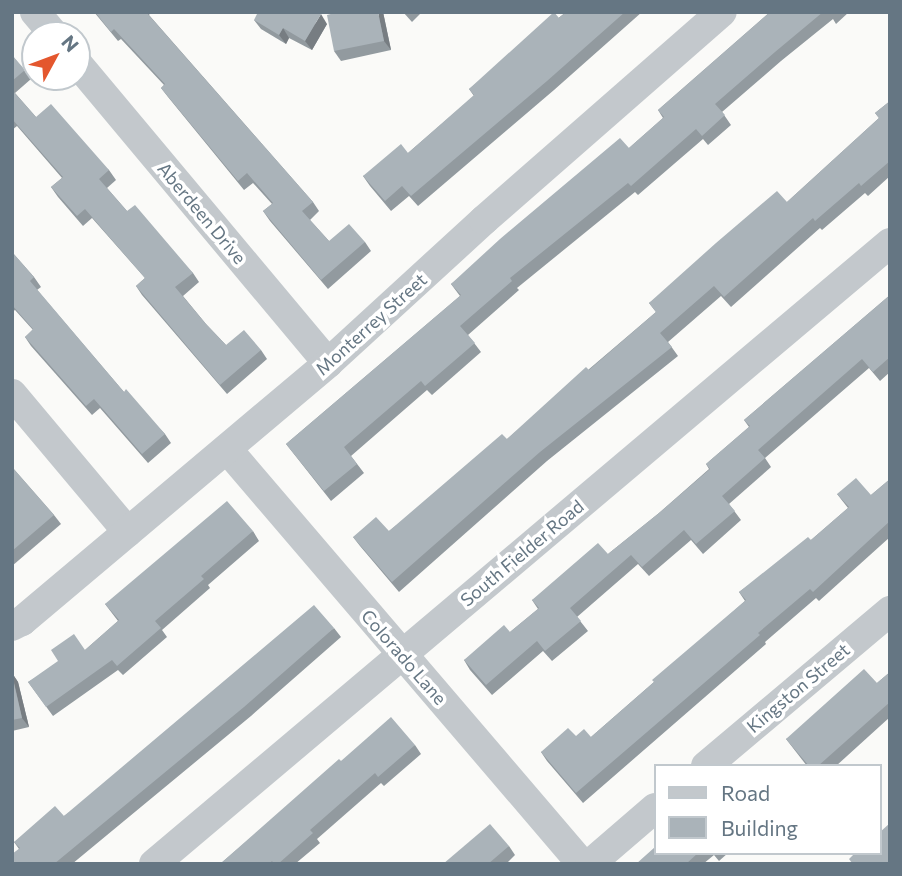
<!DOCTYPE html>
<style>
body{margin:0}
#map{position:relative;width:902px;height:876px;overflow:hidden;background:#fafaf8;font-family:Commissioner,sans-serif}
div>[style]{position:absolute}
[style*='--x']{left:calc(var(--x)*1px);top:calc(var(--y)*1px);width:calc(var(--w)*1px);rotate:calc(var(--a)*1deg)}
.minor>*{height:30px;margin:-15px;padding:0 15px;transform-origin:15px;border-radius:15px;background:#c3c8cc}
.wall>*{inset:0;background:#929a9f}
.shaded-wall>*{inset:0;background:#777d82}
.building>*{inset:0;background:#aab3b9}
span{translate:-50% -50%;white-space:nowrap;text-align:center;line-height:1.15;-webkit-text-stroke:7px #fff;paint-order:stroke}
.street-label{font-size:18px;color:#657683}
.frame{position:absolute;inset:0;border:14px solid #657683;pointer-events:none}
.legend{position:absolute;left:654px;top:764px;width:228px;height:91px;box-sizing:border-box;background:#fff;border:2px solid #c1c8cd;margin:0;padding:9px 12px;list-style:none;font-size:21px;color:#657683}
.legend li{display:flex;align-items:center;gap:14px;height:35px}
.legend b{width:35px;border:2px solid #c1c8cd}
.north{position:absolute;left:21px;top:21px;width:70px;height:70px;box-sizing:border-box;background:#fff;border:2px solid #c1c8cd;border-radius:50%;rotate:49deg;font-size:19px;font-weight:700;line-height:28px;text-align:center;color:#657683}
.north::after{content:'';display:block;margin:auto;width:24px;height:32px;background:#e4572e;clip-path:polygon(50% 0,100% 100%,50% 72%,0 100%)}
</style>
<div id="map">
<div class="minor">
<i style="--x:35;--y:12;--w:30;--a:50"></i>
<i style="--x:77;--y:63;--w:391;--a:50.1"></i>
<i style="--x:12;--y:394;--w:180;--a:50"></i>
<i style="--x:227;--y:449;--w:546;--a:49.46"></i>
<i style="--x:12;--y:626;--w:11;--a:-27"></i>
<i style="--x:22;--y:621;--w:400;--a:-40.1"></i>
<i style="--x:328;--y:363;--w:212;--a:-42.5"></i>
<i style="--x:484;--y:220;--w:316;--a:-41.2"></i>
<i style="--x:706;--y:766;--w:241;--a:-40.1"></i>
<i style="--x:154;--y:864;--w:963;--a:-40.16"></i>
<i style="--x:590;--y:864;--w:86;--a:-40.7"></i>
</div>
<div class="wall">
<i style="clip-path:polygon(94px 12px,151px 12px,149px 15px,313px 202px,319px 211px,310px 220px,329px 241px,365px 242px,371px 251px,328px 289px,270px 221px,263px 211px,272px 204px,253px 183px,244px 190px,168px 97px,161px 88px,164px 85px,121px 39px,118px 41px)"></i>
<i style="clip-path:polygon(383px 12px,391px 50px,341px 61px,334px 51px)"></i>
<i style="clip-path:polygon(403px 12px,422px 12px,412px 22px)"></i>
<i style="clip-path:polygon(566px 12px,642px 12px,554px 90px,418px 206px,409px 196px,391px 211px,370px 186px,363px 176px,408px 153px,474px 96px,469px 89px)"></i>
<i style="clip-path:polygon(770px 12px,849px 12px,836px 24px,833px 19px,781px 61px,722px 112px,731px 125px,708px 145px,703px 139px,638px 195px,635px 192px,517px 288px,519px 290px,468px 335px,481px 352px,432px 395px,427px 390px,351px 456px,364px 473px,331px 501px,286px 444px,460px 296px,451px 284px,629px 148px,663px 118px,658px 110px)"></i>
<i style="clip-path:polygon(254px 20px,327px 24px,312px 50px,289px 38px,286px 44px,261px 29px)"></i>
<i style="clip-path:polygon(12px 55px,31px 79px,15px 93px,36px 117px,109px 170px,116px 180px,107px 188px,127px 211px,193px 273px,199px 282px,183px 296px,206px 324px,226px 345px,261px 350px,267px 359px,227px 394px,142px 295px,136px 286px,145px 278px,92px 218px,83px 226px,58px 197px,51px 187px,62px 178px,17px 126px,12px 130px)"></i>
<i style="clip-path:polygon(890px 101px,890px 176px,868px 196px,865px 193px,822px 230px,820px 228px,731px 307px,721px 296px,668px 342px,678px 356px,547px 461px,399px 592px,360px 546px,353px 537px,389px 531px,507px 439px,656px 312px,649px 303px,787px 202px,879px 118px,875px 113px)"></i>
<i style="clip-path:polygon(12px 252px,34px 277px,41px 287px,37px 290px,124px 392px,165px 434px,171px 443px,148px 463px,100px 408px,92px 415px,31px 346px,25px 337px,33px 330px,15px 310px,12px 312px)"></i>
<i style="clip-path:polygon(890px 295px,890px 372px,880px 381px,869px 368px,765px 458px,771px 467px,729px 504px,741px 520px,703px 554px,691px 540px,649px 576px,638px 564px,577px 617px,588px 631px,552px 661px,543px 651px,492px 695px,470px 670px,464px 660px,510px 632px,538px 609px,532px 600px,608px 554px,659px 513px,709px 469px,706px 464px,749px 427px,744px 420px)"></i>
<i style="clip-path:polygon(12px 467px,54px 515px,61px 524px,12px 566px)"></i>
<i style="clip-path:polygon(890px 479px,890px 537px,819px 601px,816px 598px,765px 642px,766px 644px,583px 803px,547px 761px,541px 752px,576px 736px,591px 737px,654px 682px,745px 601px,739px 592px,811px 540px,848px 508px,837px 494px,871px 495px)"></i>
<i style="clip-path:polygon(253px 531px,259px 541px,208px 585px,210px 588px,162px 630px,167px 637px,123px 675px,118px 670px,53px 716px,28px 682px,85px 650px,118px 621px,105px 604px)"></i>
<i style="clip-path:polygon(334px 628px,341px 637px,251px 716px,72px 864px,12px 864px,19px 849px,14px 842px,64px 816px)"></i>
<i style="clip-path:polygon(890px 672px,890px 717px,836px 766px,807px 766px,786px 739px,877px 683px)"></i>
<i style="clip-path:polygon(12px 673px,18px 682px,29px 727px,12px 731px)"></i>
<i style="clip-path:polygon(415px 745px,421px 754px,384px 786px,381px 783px,317px 839px,320px 843px,295px 864px,220px 864px,341px 761px)"></i>
<i style="clip-path:polygon(509px 846px,515px 855px,506px 864px,443px 864px)"></i>
<i style="clip-path:polygon(655px 853px,728px 853px,719px 861px,714px 855px,703px 864px,636px 864px)"></i>
</div>
<div class="shaded-wall">
<i style="clip-path:polygon(378px 12px,383px 12px,391px 50px,384px 41px)"></i>
<i style="clip-path:polygon(321px 14px,327px 24px,312px 50px,305px 41px)"></i>
<i style="clip-path:polygon(283px 28px,289px 38px,286px 44px,279px 35px)"></i>
<i style="clip-path:polygon(12px 673px,18px 682px,29px 727px,22px 718px)"></i>
</div>
<div class="building">
<i style="clip-path:polygon(95px 12px,146px 12px,313px 202px,302px 211px,329px 241px,349px 224px,365px 242px,321px 280px,263px 211px,273px 203px,247px 173px,238px 181px,161px 88px,165px 84px,114px 29px,111px 32px)"></i>
<i style="clip-path:polygon(258px 12px,317px 12px,321px 14px,305px 41px,283px 28px,279px 35px,254px 20px)"></i>
<i style="clip-path:polygon(338px 12px,378px 12px,384px 41px,334px 51px,327px 15px)"></i>
<i style="clip-path:polygon(554px 12px,559px 18px,566px 12px,625px 12px,547px 81px,411px 196px,402px 186px,385px 201px,363px 176px,401px 144px,408px 153px,474px 95px,469px 89px)"></i>
<i style="clip-path:polygon(770px 12px,823px 12px,775px 52px,715px 104px,725px 115px,702px 136px,696px 129px,631px 186px,628px 183px,510px 278px,512px 281px,460px 326px,475px 343px,425px 386px,421px 381px,344px 447px,357px 464px,324px 491px,286px 444px,461px 295px,451px 284px,500px 239px,620px 138px,629px 148px,664px 117px,658px 110px)"></i>
<i style="clip-path:polygon(12px 55px,25px 70px,12px 81px)"></i>
<i style="clip-path:polygon(12px 90px,36px 117px,51px 104px,109px 170px,99px 179px,127px 211px,135px 205px,193px 273px,175px 287px,206px 324px,226px 345px,244px 330px,261px 350px,220px 385px,136px 286px,145px 278px,85px 209px,77px 216px,51px 187px,63px 177px,12px 119px)"></i>
<i style="clip-path:polygon(890px 101px,890px 161px,861px 186px,859px 183px,815px 221px,813px 218px,724px 297px,714px 286px,660px 333px,672px 347px,540px 452px,392px 582px,353px 537px,376px 517px,389px 531px,502px 434px,507px 439px,586px 367px,589px 370px,656px 312px,649px 303px,716px 243px,777px 191px,787px 202px,879px 118px,875px 113px)"></i>
<i style="clip-path:polygon(12px 252px,34px 277px,30px 281px,124px 392px,126px 389px,165px 434px,142px 454px,94px 399px,86px 406px,25px 337px,33px 329px,12px 305px)"></i>
<i style="clip-path:polygon(890px 295px,890px 357px,873px 372px,862px 359px,758px 450px,765px 458px,722px 496px,735px 511px,696px 544px,684px 530px,642px 567px,631px 555px,570px 608px,581px 621px,545px 651px,537px 641px,486px 685px,464px 660px,504px 625px,510px 632px,539px 608px,532px 600px,598px 543px,608px 554px,659px 513px,710px 469px,706px 464px,750px 426px,744px 420px)"></i>
<i style="clip-path:polygon(12px 467px,54px 515px,12px 551px)"></i>
<i style="clip-path:polygon(856px 478px,871px 495px,890px 479px,890px 521px,813px 592px,810px 589px,758px 633px,760px 635px,576px 793px,541px 752px,568px 728px,576px 736px,584px 729px,591px 737px,654px 682px,652px 680px,746px 600px,739px 592px,808px 537px,811px 540px,849px 507px,837px 494px)"></i>
<i style="clip-path:polygon(227px 501px,253px 531px,201px 576px,204px 579px,155px 621px,161px 628px,117px 666px,112px 660px,46px 707px,28px 682px,58px 661px,51px 650px,74px 634px,85px 650px,119px 620px,105px 604px)"></i>
<i style="clip-path:polygon(314px 605px,334px 628px,244px 707px,54px 864px,12px 864px,12px 854px,20px 848px,14px 842px,55px 806px,64px 816px)"></i>
<i style="clip-path:polygon(864px 669px,877px 683px,890px 672px,890px 702px,818px 766px,809px 766px,786px 739px)"></i>
<i style="clip-path:polygon(12px 675px,22px 718px,12px 720px)"></i>
<i style="clip-path:polygon(391px 717px,415px 745px,378px 777px,375px 773px,310px 830px,313px 833px,278px 864px,274px 864px,272px 861px,269px 864px,220px 864px,339px 759px,341px 761px)"></i>
<i style="clip-path:polygon(890px 823px,890px 864px,850px 864px,852px 863px,849px 859px,855px 853px,879px 853px,879px 833px)"></i>
<i style="clip-path:polygon(490px 824px,509px 846px,488px 864px,443px 864px)"></i>
<i style="clip-path:polygon(655px 847px,655px 853px,698px 853px,686px 864px,636px 864px)"></i>
</div>
<div class="street-label">
<span style="left:202px;top:213px;rotate:50deg">Aberdeen Drive</span>
<span style="left:371px;top:324px;rotate:-42deg">Monterrey Street</span>
<span style="left:522px;top:553px;rotate:-40deg">South Fielder Road</span>
<span style="left:404px;top:657px;rotate:49deg">Colorado Lane</span>
<span style="left:798px;top:688px;rotate:-40deg">Kingston Street</span>
</div>
<div class="frame"></div>
<ul class="legend">
<li><b style="height:9px;background:#c3c8cc"></b>Road</li>
<li><b style="height:19px;background:#aab3b9"></b>Building</li>
</ul>
<div class="north">N</div>
</div>
